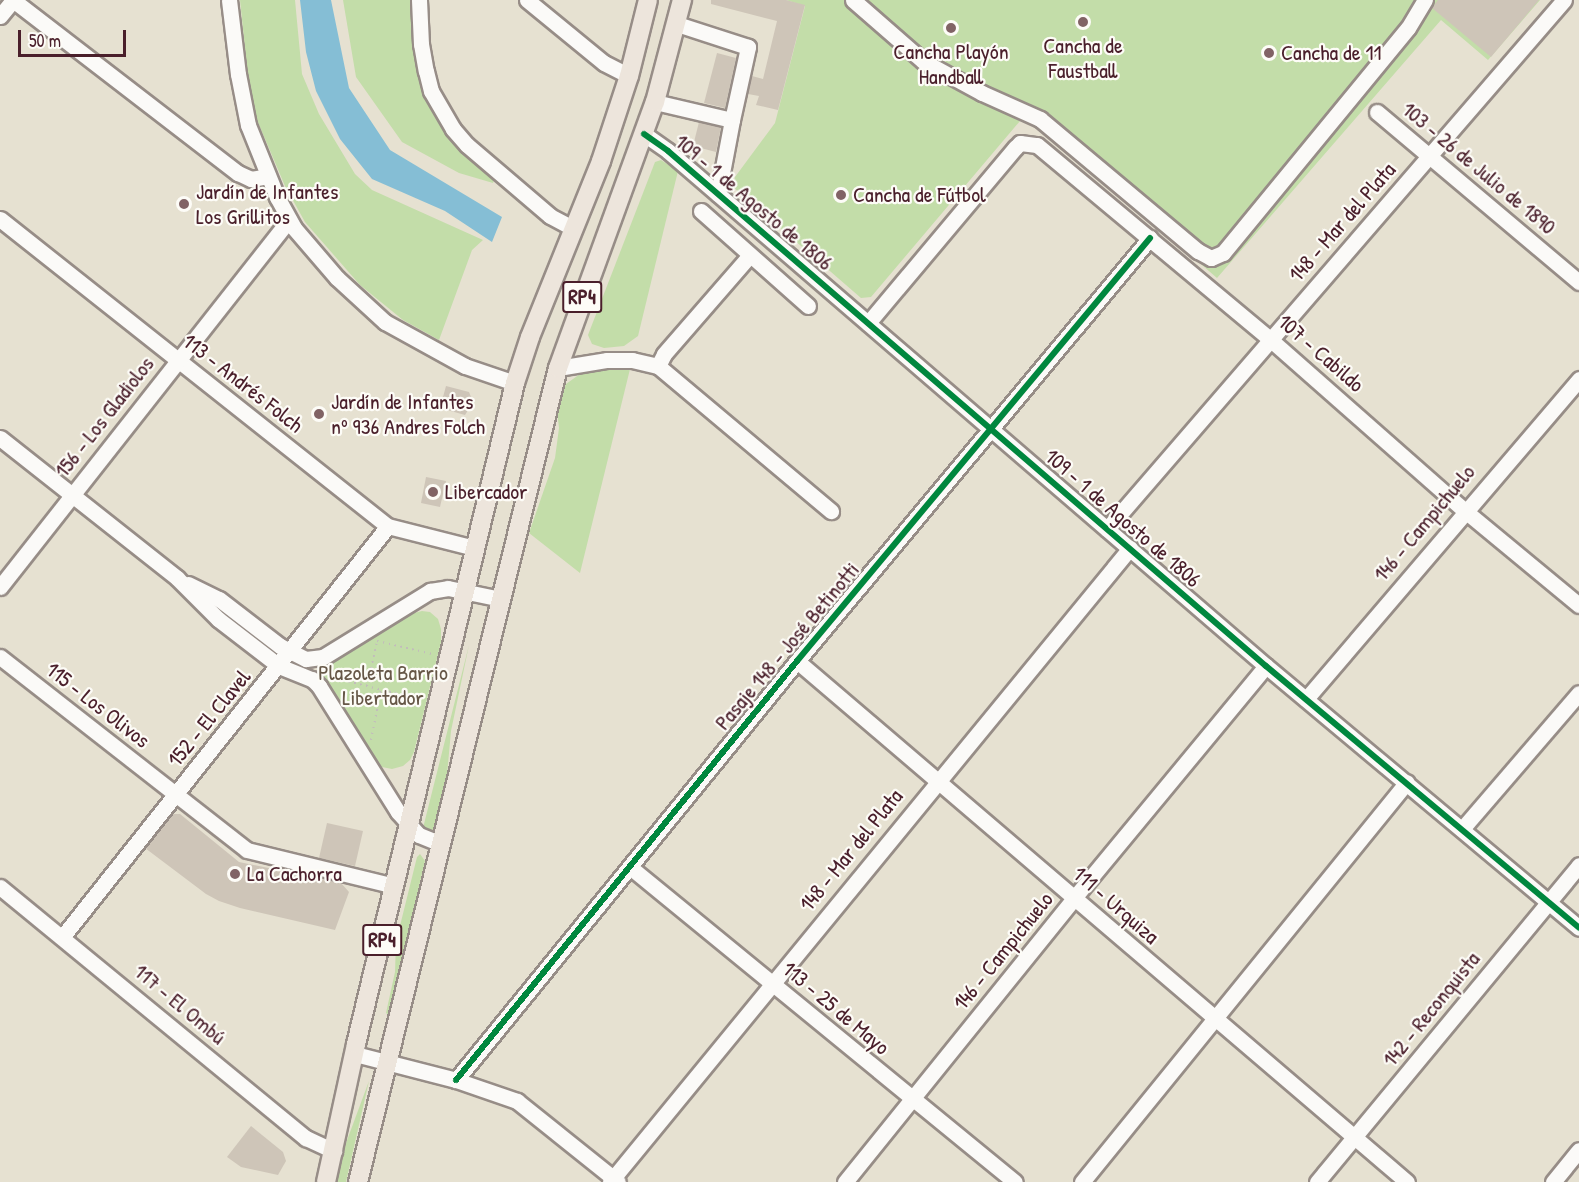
<!DOCTYPE html>
<meta charset="utf-8">
<style>
body{margin:0}
#map{position:relative;width:1579px;height:1182px;overflow:hidden;background:#e6e1d1;font-family:"Patrick Hand",sans-serif}
div>[style]{position:absolute}
[style*='--x']{left:calc(var(--x)*1px);top:calc(var(--y)*1px);width:calc(var(--w)*1px);rotate:calc(var(--a)*1deg)}
.green>*{inset:0;background:#c3dda9}
.water>*{inset:0;background:#85bed5}
.building>*{inset:0;background:#cec5b8}
.path>*{height:2px;margin-top:-1px;transform-origin:0;background:repeating-linear-gradient(90deg,#c2bcbb 0 1.5px,transparent 0 6px)}
.roads{filter:drop-shadow(2px 0 #978d87) drop-shadow(-2px 0 #978d87) drop-shadow(0 2px #978d87) drop-shadow(0 -2px #978d87)}
.minor>*{height:15px;margin:-7.5px;padding:0 7.5px;transform-origin:7.5px;border-radius:7.5px;background:#fbfaf8}
.major>*{height:18px;margin:-9px;padding:0 9px;transform-origin:9px;border-radius:9px;background:#ede5dc}
.cycleway>*{height:6px;margin:-3px;padding:0 3px;transform-origin:3px;border-radius:3px;background:#00873e}
.dots>*{width:16px;height:16px;translate:-50% -50%;box-sizing:border-box;border:3px solid #fdfcf7;border-radius:50%}
span{translate:-50% -50%;white-space:nowrap;text-align:center;line-height:1.15;-webkit-text-stroke:4.5px #fdfcf7;paint-order:stroke}
.shield-label span{padding:2px 4px;background:#fdfcf7;border:2px solid;border-radius:4px;-webkit-text-stroke-width:0}
.shield-label{font-size:21px;color:#4a1f2b;font-weight:700}
.poi-label{font-size:22px;color:#4a1f2b}
.left{translate:0 -50%;text-align:left}
.street-label{font-size:22px;color:#4a1f2b}
.park-label{font-size:22px;color:#665747}
.scale{position:absolute;left:18px;top:30px;width:108px;height:27px;box-sizing:border-box;border:3px solid #4a1f2b;border-top:0;padding-left:8px;font-size:18px;line-height:21px;white-space:nowrap;color:#4a1f2b;-webkit-text-stroke:4px #fdfcf7;paint-order:stroke}
</style>
<div id="map">
<div class="green">
<i style="clip-path:polygon(240px 0,295px 0,302px 74px,319px 114px,355px 174px,372px 190px,483px 240px,472px 250px,439px 340px,403px 320px,360px 285px,305px 222px,285px 186px,251px 106px)"></i>
<i style="clip-path:polygon(343px 0,413px 0,419px 70px,495px 178px,493px 183px,459px 173px,402px 142px,356px 77px)"></i>
<i style="clip-path:polygon(786px 0,1540px 0,1488px 60px,1441px 20px,1217px 278px,1034px 120px,1020px 121px,871px 297px,861px 298px,733px 187px,735px 177px,775px 123px,805px 6px)"></i>
<i style="clip-path:polygon(661px 160px,678px 171px,638px 336px,624px 346px,604px 348px,592px 344px,588px 335px,655px 162px)"></i>
<i style="clip-path:polygon(609px 364px,631px 365px,580px 573px,529px 533px,555px 458px,559px 428px,556px 402px,566px 384px,587px 369px)"></i>
<i style="clip-path:polygon(422px 611px,430px 612px,438px 619px,441px 629px,441px 642px,414px 752px,410px 760px,403px 766px,392px 769px,382px 767px,376px 763px,324px 681px,323px 675px,328px 665px,333px 661px,414px 613px)"></i>
<i style="clip-path:polygon(469px 645px,451px 731px,447px 775px,433px 834px,423px 828px)"></i>
<i style="clip-path:polygon(420px 854px,425px 861px,389px 1015px,386px 1013px,395px 972px,396px 942px,417px 857px)"></i>
<i style="clip-path:polygon(369px 1081px,346px 1182px,337px 1182px,346px 1143px)"></i>
</div>
<div class="water">
<i style="clip-path:polygon(300px 0,331px 0,349px 88px,390px 150px,502px 217px,492px 242px,445px 211px,372px 179px,340px 139px,316px 91px,306px 52px)"></i>
</div>
<div class="building">
<i style="clip-path:polygon(711px 0,786px 0,805px 5px,778px 110px,756px 105px,759px 96px,748px 94px,752px 76px,763px 79px,777px 21px,711px 4px)"></i>
<i style="clip-path:polygon(1438px 0,1539px 0,1491px 57px,1432px 8px)"></i>
<i style="clip-path:polygon(717px 53px,736px 58px,725px 108px,704px 103px)"></i>
<i style="clip-path:polygon(699px 122px,721px 127px,716px 152px,693px 146px)"></i>
<i style="clip-path:polygon(446px 386px,469px 392px,473px 402px,465px 415px,440px 408px)"></i>
<i style="clip-path:polygon(426px 477px,446px 481px,440px 507px,421px 503px)"></i>
<i style="clip-path:polygon(172px 814px,180px 814px,239px 862px,341px 883px,349px 892px,335px 930px,240px 908px,219px 901px,206px 894px,145px 848px)"></i>
<i style="clip-path:polygon(327px 823px,363px 831px,355px 866px,319px 858px)"></i>
<i style="clip-path:polygon(251px 1126px,283px 1152px,286px 1161px,278px 1175px,241px 1167px,227px 1157px)"></i>
</div>
<div class="path">
<i style="--x:377;--y:641;--w:57;--a:13.1"></i>
<i style="--x:331;--y:677;--w:94;--a:14.2"></i>
<i style="--x:367;--y:686;--w:45;--a:-77.2"></i>
<i style="--x:371;--y:740;--w:51;--a:-78.7"></i>
</div>
<div class="roads">
<div class="minor">
<i style="--x:13;--y:0;--w:284;--a:37.6"></i>
<i style="--x:238;--y:173;--w:14;--a:25"></i>
<i style="--x:251;--y:179;--w:17;--a:-10"></i>
<i style="--x:229;--y:0;--w:75;--a:83.1"></i>
<i style="--x:238;--y:74;--w:52;--a:78.9"></i>
<i style="--x:248;--y:125;--w:78;--a:68.1"></i>
<i style="--x:277;--y:197;--w:35;--a:61"></i>
<i style="--x:294;--y:228;--w:66;--a:49.3"></i>
<i style="--x:337;--y:278;--w:65;--a:42.5"></i>
<i style="--x:385;--y:322;--w:91;--a:28.8"></i>
<i style="--x:465;--y:366;--w:53;--a:18.8"></i>
<i style="--x:419;--y:0;--w:44;--a:87.4"></i>
<i style="--x:421;--y:44;--w:27;--a:80"></i>
<i style="--x:426;--y:71;--w:21;--a:76"></i>
<i style="--x:431;--y:91;--w:44;--a:59.9"></i>
<i style="--x:453;--y:129;--w:21;--a:49"></i>
<i style="--x:467;--y:145;--w:109;--a:40.5"></i>
<i style="--x:550;--y:216;--w:27;--a:28"></i>
<i style="--x:527;--y:0;--w:99;--a:39.3"></i>
<i style="--x:604;--y:63;--w:28;--a:27"></i>
<i style="--x:853;--y:0;--w:93;--a:41.1"></i>
<i style="--x:923;--y:61;--w:67;--a:28.5"></i>
<i style="--x:982;--y:93;--w:64;--a:24.1"></i>
<i style="--x:1040;--y:119;--w:206;--a:39.9"></i>
<i style="--x:1198;--y:251;--w:15;--a:28"></i>
<i style="--x:1211;--y:258;--w:13;--a:-23"></i>
<i style="--x:1223;--y:253;--w:291;--a:-50.6"></i>
<i style="--x:1408;--y:28;--w:33;--a:-59"></i>
<i style="--x:0;--y:16;--w:21;--a:-51"></i>
<i style="--x:655;--y:102;--w:79;--a:13.2"></i>
<i style="--x:732;--y:120;--w:75;--a:-77.6"></i>
<i style="--x:748;--y:47;--w:75;--a:-162.1"></i>
<i style="--x:1377;--y:112;--w:264;--a:40.1"></i>
<i style="--x:644;--y:134;--w:29;--a:35"></i>
<i style="--x:668;--y:151;--w:789;--a:40.74"></i>
<i style="--x:1266;--y:666;--w:408;--a:39.9"></i>
<i style="--x:718;--y:194;--w:75;--a:-79.3"></i>
<i style="--x:701;--y:211;--w:143;--a:41.6"></i>
<i style="--x:0;--y:219;--w:495;--a:38.4"></i>
<i style="--x:388;--y:526;--w:90;--a:14.2"></i>
<i style="--x:868;--y:323;--w:229;--a:-50"></i>
<i style="--x:1015;--y:148;--w:7;--a:-45"></i>
<i style="--x:1020;--y:143;--w:17;--a:7"></i>
<i style="--x:1037;--y:145;--w:305;--a:39.8"></i>
<i style="--x:1271;--y:340;--w:257;--a:41.4"></i>
<i style="--x:1464;--y:510;--w:149;--a:39.6"></i>
<i style="--x:658;--y:366;--w:13;--a:-63"></i>
<i style="--x:664;--y:354;--w:131;--a:-49"></i>
<i style="--x:558;--y:368;--w:50;--a:-9.3"></i>
<i style="--x:607;--y:360;--w:25;--a:0"></i>
<i style="--x:632;--y:360;--w:27;--a:13"></i>
<i style="--x:658;--y:366;--w:226;--a:40"></i>
<i style="--x:0;--y:438;--w:226;--a:38.3"></i>
<i style="--x:177;--y:578;--w:58;--a:45"></i>
<i style="--x:218;--y:619;--w:77;--a:37.6"></i>
<i style="--x:279;--y:666;--w:35;--a:22"></i>
<i style="--x:312;--y:679;--w:10;--a:45"></i>
<i style="--x:319;--y:686;--w:149;--a:57.9"></i>
<i style="--x:398;--y:812;--w:31;--a:48"></i>
<i style="--x:419;--y:835;--w:24;--a:22"></i>
<i style="--x:1107;--y:529;--w:699;--a:-49.18"></i>
<i style="--x:188;--y:584;--w:34;--a:26"></i>
<i style="--x:219;--y:599;--w:77;--a:37.6"></i>
<i style="--x:280;--y:646;--w:29;--a:27"></i>
<i style="--x:306;--y:659;--w:17;--a:-7"></i>
<i style="--x:323;--y:657;--w:126;--a:-31.7"></i>
<i style="--x:430;--y:591;--w:18;--a:-9"></i>
<i style="--x:448;--y:588;--w:54;--a:11.7"></i>
<i style="--x:0;--y:587;--w:467;--a:-51.8"></i>
<i style="--x:0;--y:657;--w:313;--a:38"></i>
<i style="--x:247;--y:850;--w:152;--a:13.7"></i>
<i style="--x:797;--y:661;--w:802;--a:40.5"></i>
<i style="--x:1306;--y:699;--w:421;--a:-49.5"></i>
<i style="--x:1462;--y:829;--w:179;--a:-49.3"></i>
<i style="--x:630;--y:867;--w:497;--a:39.3"></i>
<i style="--x:0;--y:887;--w:396;--a:39.4"></i>
<i style="--x:306;--y:1138;--w:31;--a:25"></i>
<i style="--x:63;--y:936;--w:523;--a:-51.6"></i>
<i style="--x:355;--y:1054;--w:104;--a:14.4"></i>
<i style="--x:456;--y:1080;--w:65;--a:19"></i>
<i style="--x:517;--y:1101;--w:129;--a:38.7"></i>
<i style="--x:456;--y:1080;--w:540;--a:-50.86"></i>
<i style="--x:797;--y:661;--w:551;--a:-50.15"></i>
<i style="--x:610;--y:1182;--w:820;--a:-50.64"></i>
<i style="--x:845;--y:1182;--w:365;--a:-51.1"></i>
<i style="--x:1074;--y:898;--w:301;--a:-50.4"></i>
<i style="--x:1082;--y:1182;--w:515;--a:-50.91"></i>
<i style="--x:1317;--y:1182;--w:411;--a:-50.4"></i>
<i style="--x:1553;--y:1182;--w:41;--a:-50.9"></i>
</div>
<div class="major">
<i style="--x:326;--y:1182;--w:141;--a:-77.7"></i>
<i style="--x:356;--y:1044;--w:680;--a:-76.47"></i>
<i style="--x:515;--y:383;--w:48;--a:-71.9"></i>
<i style="--x:530;--y:337;--w:190;--a:-68"></i>
<i style="--x:601;--y:161;--w:89;--a:-71.8"></i>
<i style="--x:629;--y:76;--w:78;--a:-76"></i>
<i style="--x:358;--y:1182;--w:838;--a:-76.2"></i>
<i style="--x:558;--y:368;--w:283;--a:-70"></i>
<i style="--x:655;--y:102;--w:106;--a:-75.2"></i>
</div>
</div>
<div class="cycleway">
<i style="--x:644;--y:134;--w:29;--a:35"></i>
<i style="--x:668;--y:151;--w:789;--a:40.74"></i>
<i style="--x:1266;--y:666;--w:408;--a:39.9"></i>
<i style="--x:456;--y:1080;--w:540;--a:-50.86"></i>
<i style="--x:797;--y:661;--w:551;--a:-50.15"></i>
</div>
<div class="dots">
<i style="left:1083px;top:22px;background:#816365"></i>
<i style="left:951px;top:28px;background:#816365"></i>
<i style="left:1269px;top:53px;background:#816365"></i>
<i style="left:841px;top:195px;background:#816365"></i>
<i style="left:184px;top:204px;background:#816365"></i>
<i style="left:319px;top:414px;background:#816365"></i>
<i style="left:433px;top:492px;background:#816365"></i>
<i style="left:235px;top:874px;background:#816365"></i>
</div>
<div class="shield-label">
<span style="left:582px;top:297px">RP4</span>
<span style="left:382px;top:940px">RP4</span>
</div>
<div class="poi-label">
<span style="left:1083px;top:58px">Cancha de<br>Faustball</span>
<span style="left:951px;top:64px">Cancha Playón<br>Handball</span>
<span class="left" style="left:1281px;top:53px">Cancha de 11</span>
<span class="left" style="left:196px;top:204px">Jardín de Infantes<br>Los Grillitos</span>
<span class="left" style="left:853px;top:195px">Cancha de Fútbol</span>
<span class="left" style="left:331px;top:414px">Jardín de Infantes<br>nº 936 Andres Folch</span>
<span class="left" style="left:445px;top:492px">Libercador</span>
<span class="left" style="left:247px;top:874px">La Cachorra</span>
</div>
<div class="street-label">
<span style="left:1479px;top:168px;rotate:40deg">103 - 26 de Julio de 1890</span>
<span style="left:754px;top:202px;rotate:40deg">109 - 1 de Agosto de 1806</span>
<span style="left:1342px;top:222px;rotate:-49deg">148 - Mar del Plata</span>
<span style="left:1321px;top:353px;rotate:41deg">107 - Cabildo</span>
<span style="left:243px;top:383px;rotate:38deg">113 - Andrés Folch</span>
<span style="left:104px;top:417px;rotate:-52deg">156 - Los Gladiolos</span>
<span style="left:1123px;top:518px;rotate:41deg">109 - 1 de Agosto de 1806</span>
<span style="left:1424px;top:523px;rotate:-50deg">146 - Campichuelo</span>
<span style="left:787px;top:646px;rotate:-50deg">Pasaje 148 - José Betinotti</span>
<span style="left:98px;top:705px;rotate:38deg">115 - Los Olivos</span>
<span style="left:209px;top:718px;rotate:-51deg">152 - El Clavel</span>
<span style="left:851px;top:850px;rotate:-51deg">148 - Mar del Plata</span>
<span style="left:1116px;top:905px;rotate:41deg">111 - Urquiza</span>
<span style="left:1003px;top:951px;rotate:-51deg">146 - Campichuelo</span>
<span style="left:180px;top:1004px;rotate:40deg">117 - El Ombú</span>
<span style="left:836px;top:1008px;rotate:40deg">113 - 25 de Mayo</span>
<span style="left:1431px;top:1009px;rotate:-51deg">142 - Reconquista</span>
</div>
<div class="park-label">
<span style="left:383px;top:685px">Plazoleta Barrio<br>Libertador</span>
</div>
<div class="scale">50 m</div>
</div>
